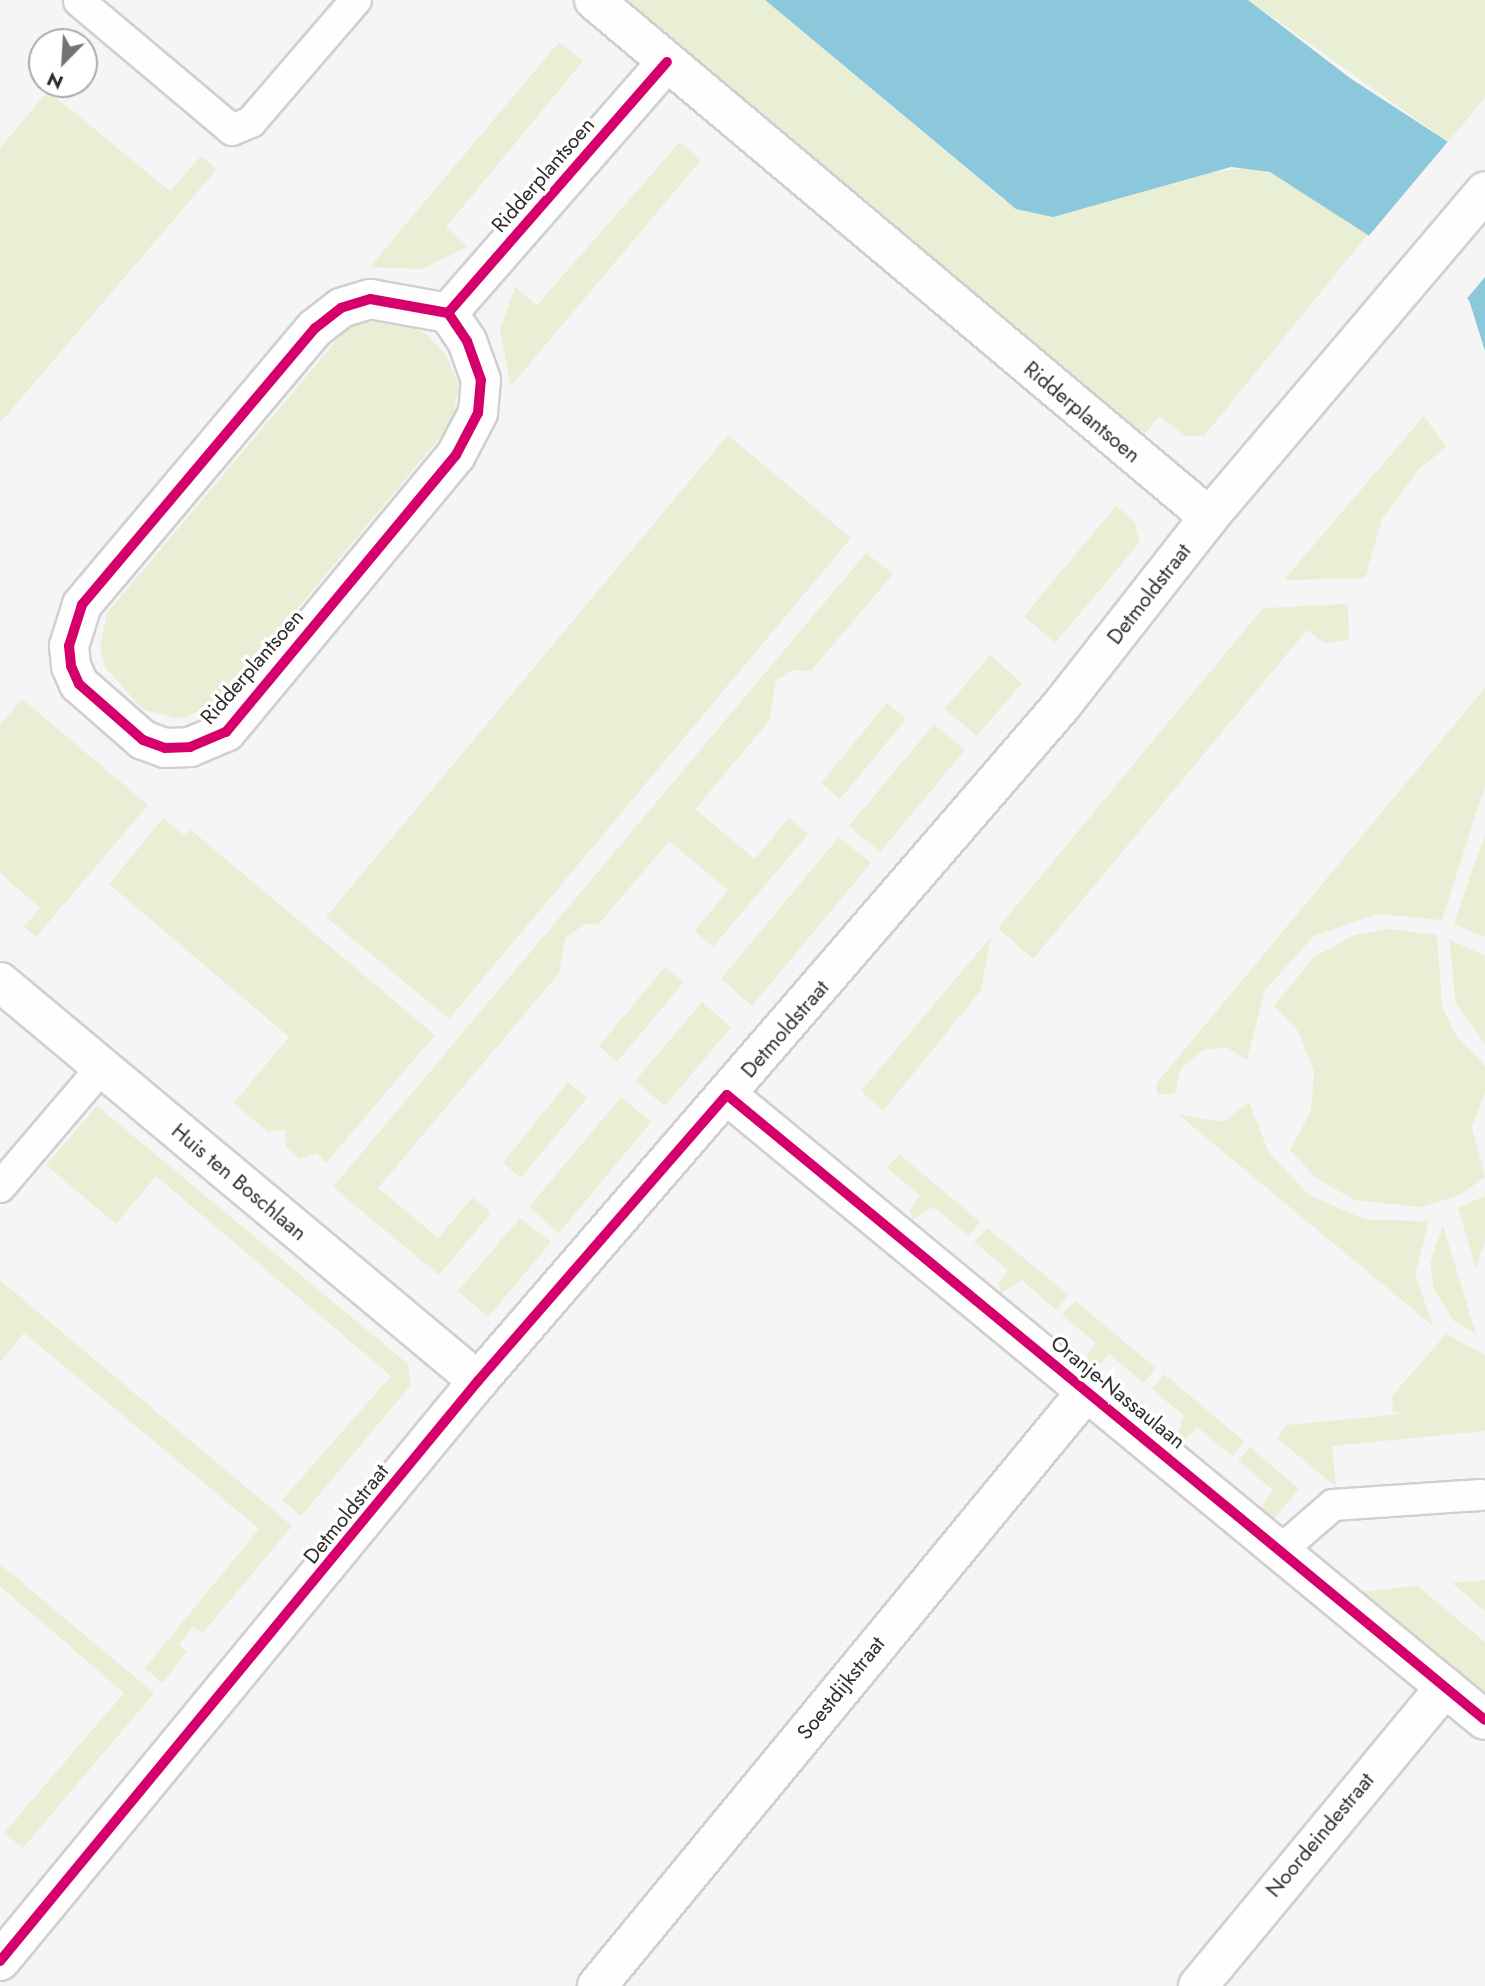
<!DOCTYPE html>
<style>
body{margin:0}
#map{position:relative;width:1485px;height:1986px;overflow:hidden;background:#f5f5f5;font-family:Jost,sans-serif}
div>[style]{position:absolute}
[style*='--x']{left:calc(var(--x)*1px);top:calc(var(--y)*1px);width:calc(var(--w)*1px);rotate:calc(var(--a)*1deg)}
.green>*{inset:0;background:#e8efd4}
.water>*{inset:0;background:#8cc8dc}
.pier>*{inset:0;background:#f5f5f5}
.roads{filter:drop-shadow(2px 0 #d0d0d0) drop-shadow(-2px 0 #d0d0d0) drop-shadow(0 2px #d0d0d0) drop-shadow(0 -2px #d0d0d0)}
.lane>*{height:30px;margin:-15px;padding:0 15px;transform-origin:15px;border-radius:15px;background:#fefefe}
.street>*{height:38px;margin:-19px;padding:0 19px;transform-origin:19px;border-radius:19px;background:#fefefe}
.cycleway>*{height:10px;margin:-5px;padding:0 5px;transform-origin:5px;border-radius:5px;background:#d6006c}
span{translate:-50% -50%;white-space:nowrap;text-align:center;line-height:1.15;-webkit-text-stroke:7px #fff;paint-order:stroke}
.street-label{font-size:21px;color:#2d2d2e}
.north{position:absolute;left:28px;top:28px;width:70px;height:70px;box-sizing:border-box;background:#fff;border:2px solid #ababab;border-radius:50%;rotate:204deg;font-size:19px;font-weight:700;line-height:28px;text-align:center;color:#2d2d2e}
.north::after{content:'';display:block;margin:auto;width:24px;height:32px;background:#737374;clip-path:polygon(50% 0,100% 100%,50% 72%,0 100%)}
</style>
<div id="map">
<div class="green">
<i style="clip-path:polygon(622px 0,765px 0,1005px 201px,1251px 167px,1284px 178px,1368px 234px,1204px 436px,1185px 436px,1160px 416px,1143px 435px)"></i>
<i style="clip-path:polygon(1248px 0,1485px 0,1485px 98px,1448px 142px)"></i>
<i style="clip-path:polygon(559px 42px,583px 61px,446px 227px,468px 247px,421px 269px,370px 267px)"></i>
<i style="clip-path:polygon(48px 91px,170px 191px,201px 156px,217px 169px,0 423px,0 148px)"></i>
<i style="clip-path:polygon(680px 142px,701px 160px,511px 386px,500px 330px,515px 287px,537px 305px)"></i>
<i style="clip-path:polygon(389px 318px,426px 334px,446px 355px,459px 385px,452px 423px,217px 705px,178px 719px,142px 709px,105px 667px,100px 648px,107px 613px,343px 333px,358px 323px)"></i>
<i style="clip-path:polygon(1424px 416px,1446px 447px,1418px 470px,1382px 519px,1365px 578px,1284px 580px)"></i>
<i style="clip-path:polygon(728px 435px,851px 538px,449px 1019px,326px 917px)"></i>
<i style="clip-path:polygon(1116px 506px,1134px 521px,1140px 542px,1055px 643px,1024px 616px)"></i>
<i style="clip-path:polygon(866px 553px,893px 574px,811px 671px,792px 670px,776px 680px,769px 721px,695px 809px,755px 859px,789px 818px,808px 834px,713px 947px,695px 931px,728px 890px,669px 841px,598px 925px,585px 924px,565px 938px,559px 973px,378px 1188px,438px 1238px,473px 1197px,491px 1213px,439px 1275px,333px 1187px)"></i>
<i style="clip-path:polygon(1348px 604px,1349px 639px,1325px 644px,1307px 630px,1033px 959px,998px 928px,1263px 608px)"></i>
<i style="clip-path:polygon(990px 655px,1022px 683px,977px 736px,945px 709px)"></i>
<i style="clip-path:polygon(1485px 688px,1485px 785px,1442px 920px,1377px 914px,1314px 936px,1265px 990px,1247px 1060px,1228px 1048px,1204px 1049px,1181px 1068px,1175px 1093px,1157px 1095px,1156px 1084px)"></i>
<i style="clip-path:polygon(22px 699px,148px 805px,36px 937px,24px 927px,40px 908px,0 873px,0 725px)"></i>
<i style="clip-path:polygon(887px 703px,906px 719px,840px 799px,821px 783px)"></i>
<i style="clip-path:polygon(934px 724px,965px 750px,880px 852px,849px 826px)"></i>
<i style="clip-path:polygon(163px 818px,184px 835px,191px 830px,435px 1035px,326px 1163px,317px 1153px,300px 1159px,286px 1147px,285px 1130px,268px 1132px,234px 1103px,289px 1037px,109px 884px)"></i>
<i style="clip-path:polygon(1485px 834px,1485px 937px,1454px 924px)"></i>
<i style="clip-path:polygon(839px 837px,871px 863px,752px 1006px,721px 979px)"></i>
<i style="clip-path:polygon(1388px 929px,1437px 935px,1442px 1006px,1456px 1035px,1485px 1066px,1485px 1093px,1472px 1127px,1485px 1177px,1460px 1195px,1421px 1207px,1354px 1200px,1315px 1177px,1290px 1150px,1311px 1111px,1314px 1072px,1298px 1031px,1274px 1006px,1314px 957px,1355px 935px)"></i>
<i style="clip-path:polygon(991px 937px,981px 990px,883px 1111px,861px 1091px)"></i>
<i style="clip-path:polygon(1449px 939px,1485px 956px,1485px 1044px,1456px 1003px)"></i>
<i style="clip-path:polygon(665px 967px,684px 982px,617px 1062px,599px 1046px)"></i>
<i style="clip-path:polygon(702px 1002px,731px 1027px,665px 1106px,635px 1081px)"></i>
<i style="clip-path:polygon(568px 1082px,587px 1098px,521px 1178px,503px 1163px)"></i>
<i style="clip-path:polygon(621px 1097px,651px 1122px,559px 1233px,529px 1207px)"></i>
<i style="clip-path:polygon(1249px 1102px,1269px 1153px,1309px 1195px,1366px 1220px,1429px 1221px,1415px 1274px,1433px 1326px,1178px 1114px,1224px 1122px)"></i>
<i style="clip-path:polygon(97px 1106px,408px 1364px,411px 1385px,301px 1516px,282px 1500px,391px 1376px,156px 1176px,116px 1224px,46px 1165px)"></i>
<i style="clip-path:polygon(899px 1154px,980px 1222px,969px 1236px,933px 1207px,912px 1220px,910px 1210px,920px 1196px,887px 1168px)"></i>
<i style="clip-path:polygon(1485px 1196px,1485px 1241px,1476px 1268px,1458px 1208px)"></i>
<i style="clip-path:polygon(520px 1218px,551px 1242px,488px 1317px,458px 1291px)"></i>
<i style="clip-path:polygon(1443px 1226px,1476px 1334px,1454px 1321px,1434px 1289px,1430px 1262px)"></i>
<i style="clip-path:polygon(987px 1228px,1069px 1295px,1056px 1310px,1022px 1280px,1001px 1293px,998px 1283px,1008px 1270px,974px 1242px)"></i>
<i style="clip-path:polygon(0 1280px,292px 1526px,203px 1633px,193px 1627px,179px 1645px,187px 1652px,162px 1683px,145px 1668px,259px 1529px,24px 1333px,0 1362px)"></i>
<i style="clip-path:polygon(1075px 1301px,1156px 1368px,1144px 1383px,1109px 1354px,1098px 1366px,1089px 1366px,1086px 1356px,1096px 1343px,1062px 1315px)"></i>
<i style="clip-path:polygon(1446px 1334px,1485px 1355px,1485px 1431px,1332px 1446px,1336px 1487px,1277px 1438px,1287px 1425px,1402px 1414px,1393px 1411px,1392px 1396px)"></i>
<i style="clip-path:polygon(1164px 1374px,1244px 1441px,1232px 1456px,1197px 1427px,1186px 1439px,1176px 1438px,1184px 1416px,1152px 1389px)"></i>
<i style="clip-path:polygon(1250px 1447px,1299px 1489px,1273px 1520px,1261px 1508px,1273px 1490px,1238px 1461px)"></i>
<i style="clip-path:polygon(0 1564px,154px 1693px,23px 1848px,4px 1833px,124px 1693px,0 1586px)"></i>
<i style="clip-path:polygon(1485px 1580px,1485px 1611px,1452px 1583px)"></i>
<i style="clip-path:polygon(1417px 1586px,1485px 1642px,1485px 1694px,1358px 1592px)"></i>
</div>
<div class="water">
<i style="clip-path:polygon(765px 0,1248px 0,1350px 78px,1485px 166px,1485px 351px,1469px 300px,1270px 172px,1231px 167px,1053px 217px,1016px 209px)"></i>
</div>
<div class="pier">
<i style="clip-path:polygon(1450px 139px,1485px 162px,1485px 277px,1465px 301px,1367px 238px)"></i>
</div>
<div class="roads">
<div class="lane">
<i style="--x:79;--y:1;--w:200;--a:40.1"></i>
<i style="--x:232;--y:130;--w:21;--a:-23"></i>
<i style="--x:251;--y:122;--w:161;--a:-49.3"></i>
<i style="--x:0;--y:1187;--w:157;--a:-49.6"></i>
<i style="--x:1280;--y:1551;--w:70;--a:-41"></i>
<i style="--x:1333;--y:1505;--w:148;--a:-3.9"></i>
</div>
<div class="street">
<i style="--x:594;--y:0;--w:803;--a:40.05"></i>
<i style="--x:448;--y:313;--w:79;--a:-169.8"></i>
<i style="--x:370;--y:299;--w:30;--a:163"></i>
<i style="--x:341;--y:308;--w:33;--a:142"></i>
<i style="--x:315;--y:328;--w:362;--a:130.1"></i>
<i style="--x:82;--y:605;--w:43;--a:107.6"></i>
<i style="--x:69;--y:646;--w:20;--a:84"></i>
<i style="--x:71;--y:666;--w:20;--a:66"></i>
<i style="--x:79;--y:684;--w:85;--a:41.2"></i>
<i style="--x:143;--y:740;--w:23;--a:20"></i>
<i style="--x:165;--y:748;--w:25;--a:-2"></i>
<i style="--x:190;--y:747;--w:39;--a:-23"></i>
<i style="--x:226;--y:732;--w:360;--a:-50.3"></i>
<i style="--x:456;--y:455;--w:47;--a:-62.4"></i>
<i style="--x:478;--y:413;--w:33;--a:-85"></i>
<i style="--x:481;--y:380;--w:41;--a:-109.7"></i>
<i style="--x:467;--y:341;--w:34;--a:-124"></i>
<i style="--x:448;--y:313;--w:333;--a:-48.9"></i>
<i style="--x:0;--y:982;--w:623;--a:39.85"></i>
<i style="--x:727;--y:1095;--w:982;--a:39.51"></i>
<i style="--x:0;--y:1961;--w:752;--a:-50.51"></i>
<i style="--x:478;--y:1381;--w:892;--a:-49.18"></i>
<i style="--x:1061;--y:706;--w:240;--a:-51.9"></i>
<i style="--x:1209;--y:517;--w:427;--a:-49.7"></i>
<i style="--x:597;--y:1986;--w:771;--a:-50.53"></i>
<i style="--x:1198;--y:1986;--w:388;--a:-50.4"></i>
</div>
</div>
<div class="cycleway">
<i style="--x:448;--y:313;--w:79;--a:-169.8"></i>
<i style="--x:370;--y:299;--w:30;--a:163"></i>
<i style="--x:341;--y:308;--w:33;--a:142"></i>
<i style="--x:315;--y:328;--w:362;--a:130.1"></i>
<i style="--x:82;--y:605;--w:43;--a:107.6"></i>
<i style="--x:69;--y:646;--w:20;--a:84"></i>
<i style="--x:71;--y:666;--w:20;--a:66"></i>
<i style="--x:79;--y:684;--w:85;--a:41.2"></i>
<i style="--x:143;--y:740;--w:23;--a:20"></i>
<i style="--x:165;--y:748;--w:25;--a:-2"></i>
<i style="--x:190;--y:747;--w:39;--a:-23"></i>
<i style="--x:226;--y:732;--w:360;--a:-50.3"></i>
<i style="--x:456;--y:455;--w:47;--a:-62.4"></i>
<i style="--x:478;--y:413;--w:33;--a:-85"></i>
<i style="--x:481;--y:380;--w:41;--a:-109.7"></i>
<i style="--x:467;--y:341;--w:34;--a:-124"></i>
<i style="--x:448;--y:313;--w:333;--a:-48.9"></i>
<i style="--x:0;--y:1961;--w:752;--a:-50.51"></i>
<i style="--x:478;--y:1381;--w:379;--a:-49"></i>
<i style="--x:727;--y:1095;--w:982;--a:39.51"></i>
</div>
<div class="street-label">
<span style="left:543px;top:175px;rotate:-49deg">Ridderplantsoen</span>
<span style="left:1082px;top:412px;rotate:40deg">Ridderplantsoen</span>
<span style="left:1149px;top:594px;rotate:-52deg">Detmoldstraat</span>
<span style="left:252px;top:667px;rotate:-49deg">Ridderplantsoen</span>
<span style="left:785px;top:1029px;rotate:-49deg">Detmoldstraat</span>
<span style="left:239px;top:1182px;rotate:40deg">Huis ten Boschlaan</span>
<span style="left:1118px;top:1392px;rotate:39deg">Oranje-Nassaulaan</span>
<span style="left:346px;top:1514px;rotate:-51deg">Detmoldstraat</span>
<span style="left:841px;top:1688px;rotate:-51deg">Soestdijkstraat</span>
<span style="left:1320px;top:1835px;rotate:-50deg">Noordeindestraat</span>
</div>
<div class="north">N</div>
</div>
